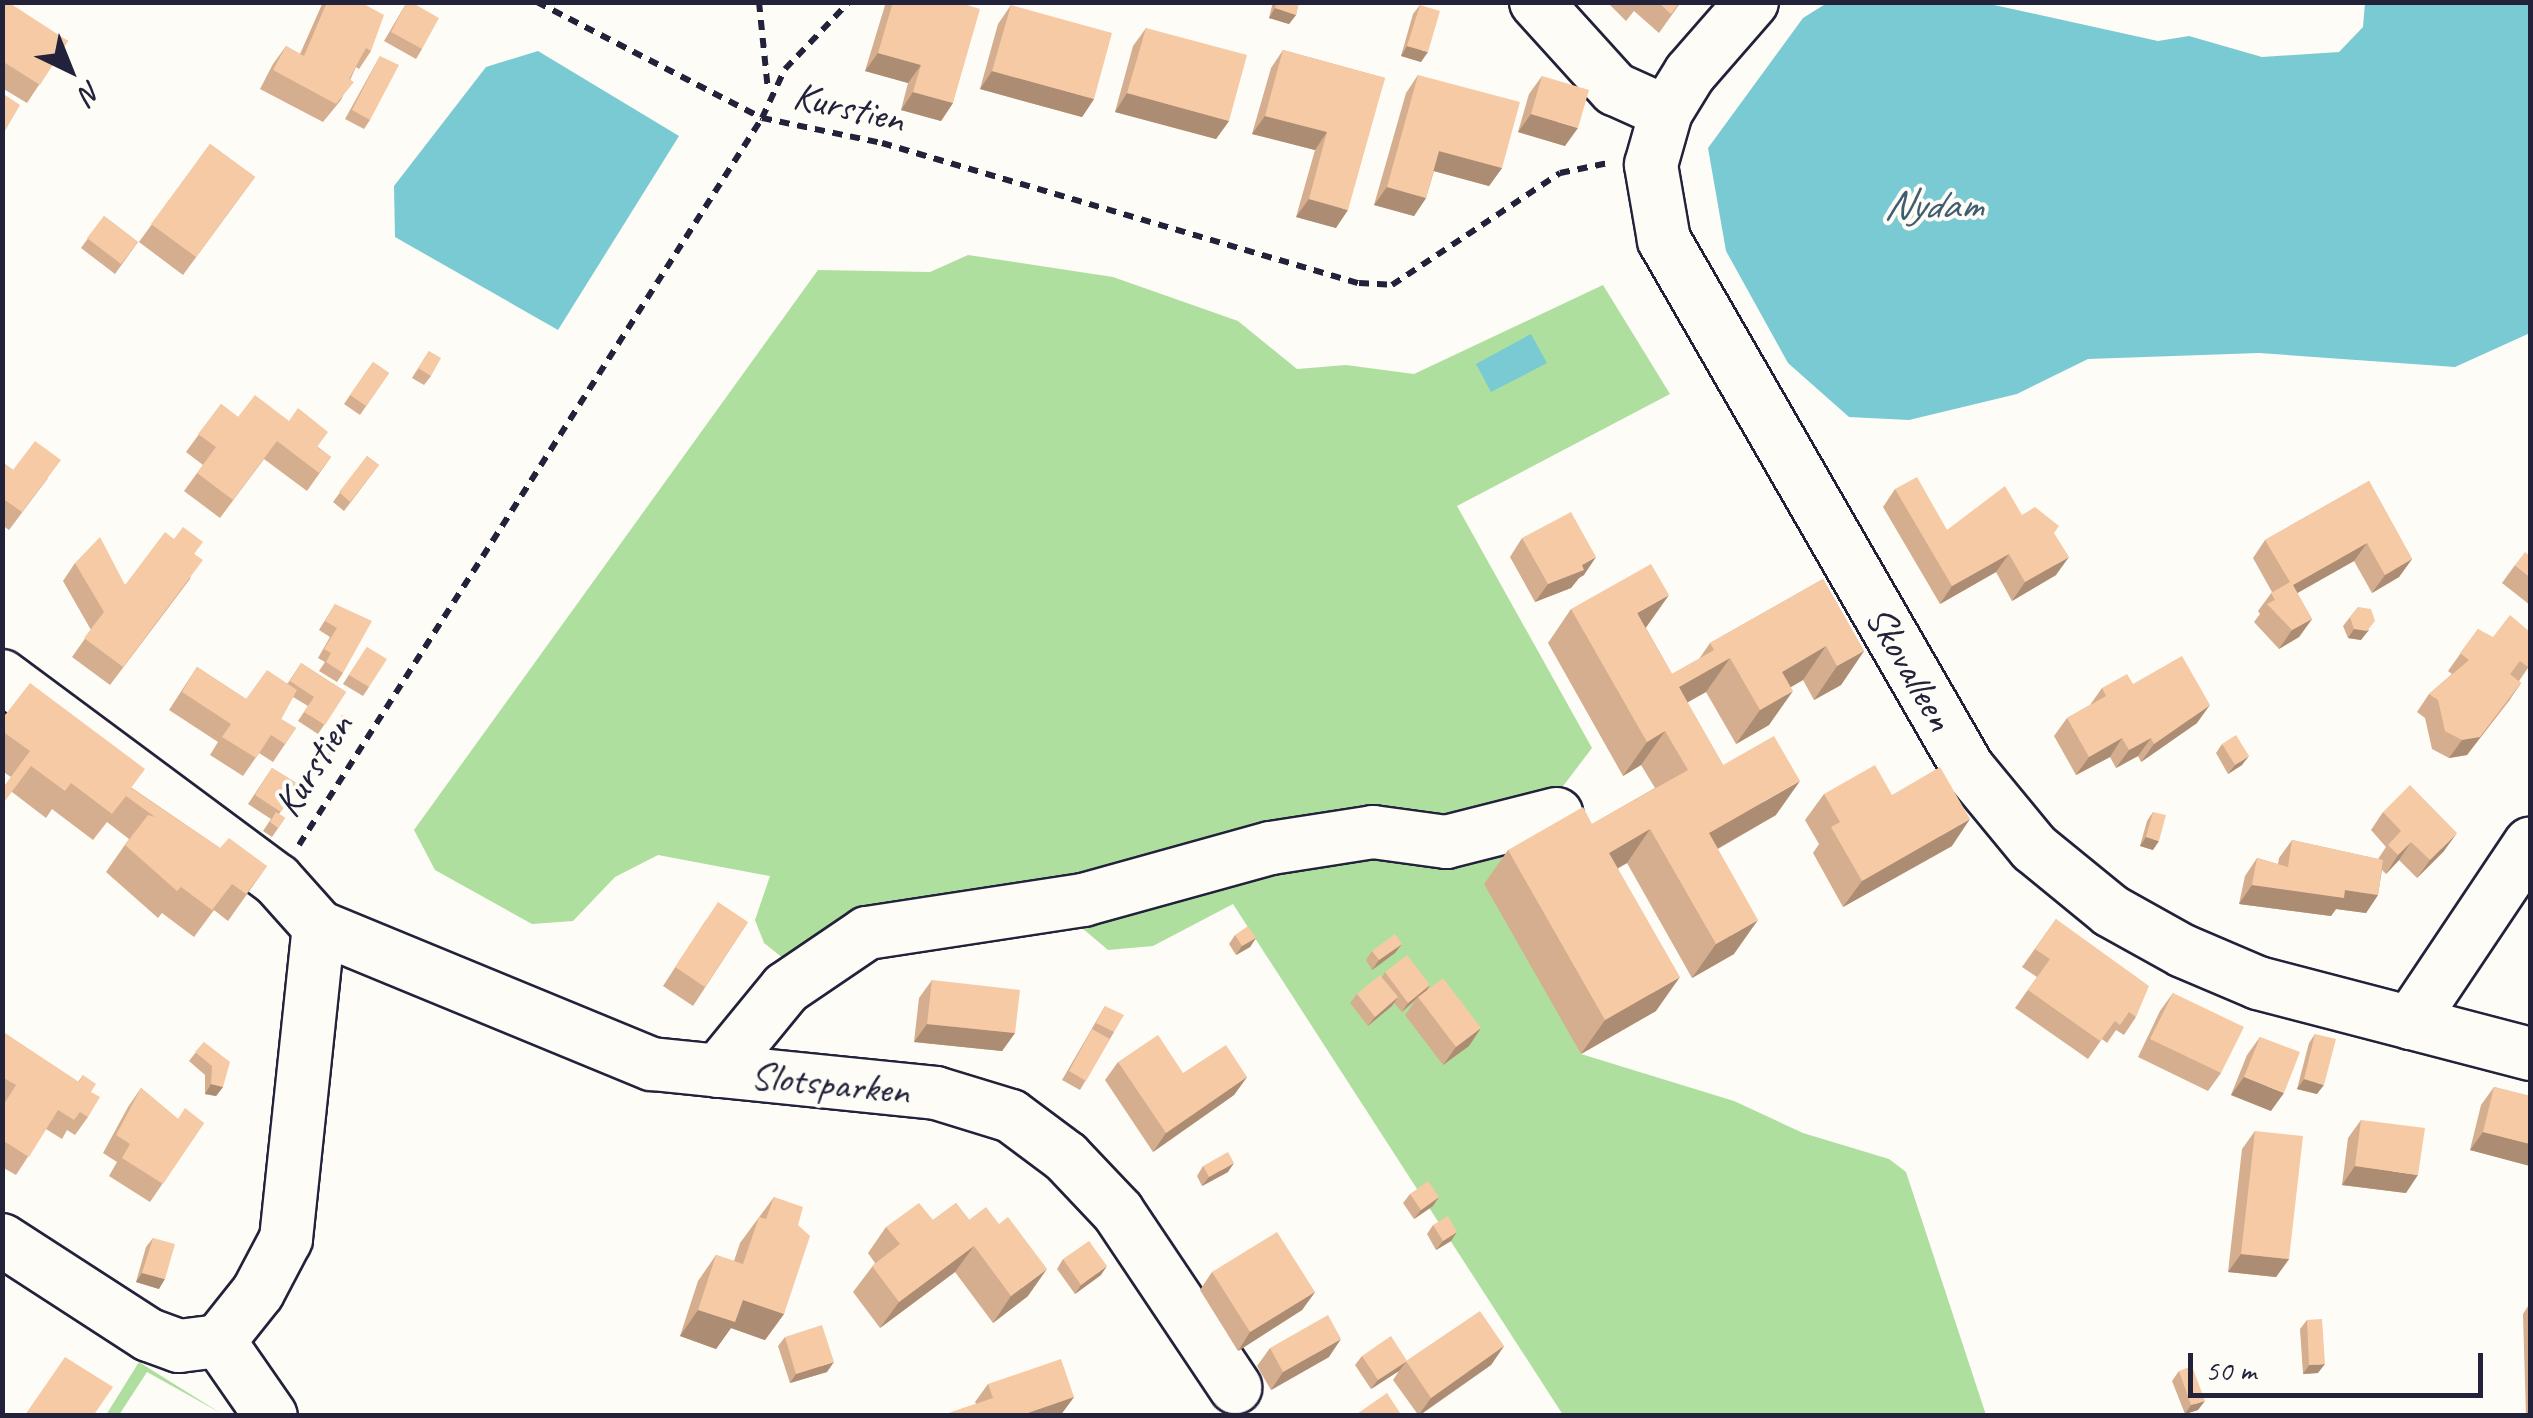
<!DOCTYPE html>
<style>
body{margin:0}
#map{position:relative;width:2533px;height:1418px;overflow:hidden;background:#fdfcf7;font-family:Caveat,sans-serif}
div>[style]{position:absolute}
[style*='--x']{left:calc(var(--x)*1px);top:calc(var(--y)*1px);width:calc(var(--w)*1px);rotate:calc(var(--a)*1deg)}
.green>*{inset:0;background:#afdf9f}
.water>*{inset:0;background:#79cad3}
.path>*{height:6px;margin-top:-3px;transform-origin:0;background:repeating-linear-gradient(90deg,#22223b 0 10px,transparent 0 18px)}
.roads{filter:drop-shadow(2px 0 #22223b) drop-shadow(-2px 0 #22223b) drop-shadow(0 2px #22223b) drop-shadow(0 -2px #22223b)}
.minor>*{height:52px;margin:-26px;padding:0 26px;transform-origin:26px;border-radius:26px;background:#fdfcf7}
.wall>*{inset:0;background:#d4ae8e}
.shaded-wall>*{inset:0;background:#ac8d74}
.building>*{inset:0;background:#f6caa5}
span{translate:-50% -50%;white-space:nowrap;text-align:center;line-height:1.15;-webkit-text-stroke:8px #fdfcf7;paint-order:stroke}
.street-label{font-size:40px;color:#22223b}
.water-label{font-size:42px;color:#405d70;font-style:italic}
.frame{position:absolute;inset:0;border:5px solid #22223b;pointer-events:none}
.north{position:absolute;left:20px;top:20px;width:100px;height:100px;-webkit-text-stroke:8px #fdfcf7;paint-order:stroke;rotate:137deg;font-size:28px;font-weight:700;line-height:40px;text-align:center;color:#22223b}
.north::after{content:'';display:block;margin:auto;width:35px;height:45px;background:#22223b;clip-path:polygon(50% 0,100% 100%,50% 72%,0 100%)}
.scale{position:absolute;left:2188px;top:1353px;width:295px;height:45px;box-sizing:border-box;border:5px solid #22223b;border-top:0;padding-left:12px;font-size:30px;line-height:35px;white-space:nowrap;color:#22223b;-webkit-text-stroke:8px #fdfcf7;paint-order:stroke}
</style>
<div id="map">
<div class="green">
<i style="clip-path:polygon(968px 255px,1113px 277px,1238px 321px,1297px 369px,1346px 365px,1414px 374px,1603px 285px,1670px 394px,1457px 506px,1592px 748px,1491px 881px,1581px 1054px,1734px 1101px,1803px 1133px,1889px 1159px,1906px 1172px,1986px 1415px,1563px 1415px,1233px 904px,1153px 946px,1108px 950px,1068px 916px,942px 933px,813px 982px,764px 943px,755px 920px,770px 876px,658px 855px,615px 877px,573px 921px,532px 924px,435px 870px,414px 830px,818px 270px,930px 272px)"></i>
<i style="clip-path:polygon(139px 1362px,222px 1414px,224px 1415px,147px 1372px,119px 1415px,106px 1415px)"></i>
</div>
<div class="water">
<i style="clip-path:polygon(1827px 3px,1985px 3px,2158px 41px,2189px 36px,2262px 57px,2339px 52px,2363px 27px,2365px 3px,2530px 3px,2530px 333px,2455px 367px,2259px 353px,2088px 359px,2017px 394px,1909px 420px,1849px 417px,1788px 363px,1726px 251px,1708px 148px,1803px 18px)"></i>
<i style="clip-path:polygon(538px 51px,679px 136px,558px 330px,395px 237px,394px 186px,486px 67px)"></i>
<i style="clip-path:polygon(1531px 334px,1547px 363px,1491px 392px,1476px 364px)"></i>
</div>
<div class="path">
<i style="--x:537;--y:2;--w:253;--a:27.3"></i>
<i style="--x:762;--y:118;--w:54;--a:-64.9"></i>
<i style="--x:785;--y:69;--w:93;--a:-46.3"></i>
<i style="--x:759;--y:2;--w:89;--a:84.2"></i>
<i style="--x:299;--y:845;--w:862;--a:-57.51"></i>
<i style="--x:762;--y:118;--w:123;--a:11.8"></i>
<i style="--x:882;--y:143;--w:497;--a:16.4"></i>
<i style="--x:1359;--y:283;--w:33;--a:3"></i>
<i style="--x:1392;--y:285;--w:202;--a:-33.7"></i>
<i style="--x:1560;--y:173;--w:49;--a:-11.8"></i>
</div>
<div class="roads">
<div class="minor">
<i style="--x:1536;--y:2;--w:118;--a:47.8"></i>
<i style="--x:1615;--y:89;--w:56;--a:24.3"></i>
<i style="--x:1752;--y:2;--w:94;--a:131.1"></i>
<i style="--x:1690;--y:73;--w:46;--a:121.6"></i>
<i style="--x:1666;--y:112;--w:55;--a:105.8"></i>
<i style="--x:1651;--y:165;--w:76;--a:80.2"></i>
<i style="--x:1664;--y:240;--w:609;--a:60.07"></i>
<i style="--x:1968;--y:768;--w:104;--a:50.5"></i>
<i style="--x:2034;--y:848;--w:99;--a:39.3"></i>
<i style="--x:2111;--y:911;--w:82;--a:29.1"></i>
<i style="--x:2183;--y:951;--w:82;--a:23.1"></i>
<i style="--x:2258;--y:983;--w:281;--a:14.6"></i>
<i style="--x:2;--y:676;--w:342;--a:36.6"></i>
<i style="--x:277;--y:880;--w:63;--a:48.2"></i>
<i style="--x:319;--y:927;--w:360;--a:22.4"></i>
<i style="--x:652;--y:1064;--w:285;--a:5.8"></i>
<i style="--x:936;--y:1093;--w:78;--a:17"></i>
<i style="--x:1011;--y:1116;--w:69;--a:36.7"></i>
<i style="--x:1066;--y:1157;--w:76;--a:46.6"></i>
<i style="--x:1118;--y:1212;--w:211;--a:56.2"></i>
<i style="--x:2410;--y:1023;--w:216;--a:-56.2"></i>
<i style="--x:718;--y:1071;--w:107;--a:-50.7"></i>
<i style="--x:786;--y:988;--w:98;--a:-34.2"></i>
<i style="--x:867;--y:933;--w:219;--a:-8.7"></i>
<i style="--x:1083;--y:900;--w:195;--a:-15.5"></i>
<i style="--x:1271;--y:848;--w:103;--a:-8.9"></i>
<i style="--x:1373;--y:832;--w:74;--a:7.8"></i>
<i style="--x:1446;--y:842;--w:114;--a:-14.2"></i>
<i style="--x:2;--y:1240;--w:175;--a:32.9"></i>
<i style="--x:149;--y:1335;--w:32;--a:20"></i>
<i style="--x:179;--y:1346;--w:40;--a:-7.1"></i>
<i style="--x:219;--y:1341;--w:63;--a:-51.5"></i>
<i style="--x:258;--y:1292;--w:60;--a:-62.2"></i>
<i style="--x:286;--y:1239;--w:314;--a:-84"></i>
<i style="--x:219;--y:1341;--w:91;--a:55.3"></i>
</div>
</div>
<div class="wall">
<i style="clip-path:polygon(2px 2px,68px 41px,27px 103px,2px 88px)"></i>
<i style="clip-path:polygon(323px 2px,360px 2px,371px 51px,359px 69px,356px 67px,341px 100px,323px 122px,260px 89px,273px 64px,286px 46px,300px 54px)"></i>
<i style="clip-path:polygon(407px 2px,422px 49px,416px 59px,384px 41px)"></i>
<i style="clip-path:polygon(886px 2px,958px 2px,953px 103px,941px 121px,901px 110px,908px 83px,865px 71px)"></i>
<i style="clip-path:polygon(1273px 2px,1299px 2px,1296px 15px,1289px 24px,1269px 18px)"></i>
<i style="clip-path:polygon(1607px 2px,1681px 2px,1659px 33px,1634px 11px,1626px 21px)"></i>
<i style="clip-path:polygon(1011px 5px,1094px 99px,1082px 117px,980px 89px,998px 24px)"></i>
<i style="clip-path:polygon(1420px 5px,1421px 62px,1401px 56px,1413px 14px)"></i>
<i style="clip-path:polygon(1146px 28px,1229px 121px,1216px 139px,1115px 112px,1133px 46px)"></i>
<i style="clip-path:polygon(1283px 50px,1385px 78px,1336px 228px,1296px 217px,1315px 150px,1252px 134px,1271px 68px)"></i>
<i style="clip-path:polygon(380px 56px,370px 120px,364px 129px,345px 119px)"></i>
<i style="clip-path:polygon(1418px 75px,1502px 168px,1489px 186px,1434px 171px,1426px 198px,1414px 216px,1374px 205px,1406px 93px)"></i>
<i style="clip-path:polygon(1542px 76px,1565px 146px,1518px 132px,1529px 94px)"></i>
<i style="clip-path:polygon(210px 144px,255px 177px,183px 275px,139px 242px)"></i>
<i style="clip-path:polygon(104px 216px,138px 242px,115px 274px,81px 248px)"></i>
<i style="clip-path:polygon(429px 351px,431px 376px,424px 385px,412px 378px)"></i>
<i style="clip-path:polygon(373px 362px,389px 373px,360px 415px,344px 404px)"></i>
<i style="clip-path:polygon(221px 404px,238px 417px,318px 447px,331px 457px,307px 491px,264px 459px,220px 518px,184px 491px,203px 465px,186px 452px)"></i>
<i style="clip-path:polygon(367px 456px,379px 465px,344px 511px,333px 502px)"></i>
<i style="clip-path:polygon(2px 462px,13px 470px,48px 478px,9px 530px,2px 525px)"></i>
<i style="clip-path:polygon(2369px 481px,2412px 559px,2399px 577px,2372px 593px,2354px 561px,2297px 593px,2312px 619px,2299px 637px,2279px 649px,2254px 622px,2260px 614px,2258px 611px,2272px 592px,2253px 558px,2265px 540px)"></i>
<i style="clip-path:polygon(1895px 489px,1947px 530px,2022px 515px,2054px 534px,2056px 575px,2012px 601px,1996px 572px,1940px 604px,1883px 507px)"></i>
<i style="clip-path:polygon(1522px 538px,1584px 575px,1579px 578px,1571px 588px,1535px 602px,1510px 557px)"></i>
<i style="clip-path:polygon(195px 554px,190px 579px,110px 685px,72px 657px,91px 630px,63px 581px,75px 563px,125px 585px)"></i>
<i style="clip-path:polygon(2515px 565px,2530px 577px,2530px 605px,2502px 583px)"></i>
<i style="clip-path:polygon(1823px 579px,1864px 651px,1841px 685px,1814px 700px,1803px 680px,1791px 687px,1769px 725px,1736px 744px,1706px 692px,1687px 702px,1723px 765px,1776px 815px,1718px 849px,1734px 954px,1692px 978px,1627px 863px,1618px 868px,1656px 1011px,1581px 1054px,1484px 884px,1508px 850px,1592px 824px,1655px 788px,1641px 765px,1623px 776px,1548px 643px,1571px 609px,1646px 628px,1672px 674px,1699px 659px,1710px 643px)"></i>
<i style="clip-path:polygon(335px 604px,343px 673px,337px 682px,319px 671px,325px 662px,318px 658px,330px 637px,319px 630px)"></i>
<i style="clip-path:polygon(2358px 607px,2361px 640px,2348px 638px,2343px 626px)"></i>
<i style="clip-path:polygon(2478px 629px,2530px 665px,2519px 681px,2521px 683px,2509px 701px,2467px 755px,2449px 758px,2432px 749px,2425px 718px,2417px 712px,2429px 694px,2452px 674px,2448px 671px)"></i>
<i style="clip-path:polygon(367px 647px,369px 687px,363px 696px,343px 684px)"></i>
<i style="clip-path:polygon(301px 663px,346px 692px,318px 734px,298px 721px,308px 706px,293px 697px,281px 719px,296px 728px,273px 762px,259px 753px,243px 776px,210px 755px,218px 742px,169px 710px,197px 667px,246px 699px,288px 683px)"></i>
<i style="clip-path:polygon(2133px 684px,2197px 723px,2141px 762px,2138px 756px,2116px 768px,2110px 757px,2076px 775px,2054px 736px,2067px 718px,2090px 705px,2102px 688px)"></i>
<i style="clip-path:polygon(342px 715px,353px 722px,328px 761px,316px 754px)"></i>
<i style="clip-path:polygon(2px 719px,132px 788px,220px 848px,267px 866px,228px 921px,214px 910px,194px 937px,162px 913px,158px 918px,106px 872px,129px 839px,107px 822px,93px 840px,52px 809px,46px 818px,12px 792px,11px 777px,2px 771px)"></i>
<i style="clip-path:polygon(2222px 744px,2242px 765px,2228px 774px,2216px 753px)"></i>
<i style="clip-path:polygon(272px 768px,298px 784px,279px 814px,285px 818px,272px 837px,263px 831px,271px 819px,248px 804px)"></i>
<i style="clip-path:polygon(1824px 794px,1892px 795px,1952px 846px,1843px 907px,1813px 853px,1819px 844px,1805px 820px)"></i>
<i style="clip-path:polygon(2153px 812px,2153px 850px,2140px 846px,2147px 821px)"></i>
<i style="clip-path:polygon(2383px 812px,2444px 851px,2417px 878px,2399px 860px,2386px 874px,2382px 870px,2378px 895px,2366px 913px,2336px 909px,2331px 916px,2239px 904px,2245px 876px,2257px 858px,2278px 864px,2279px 858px,2292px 840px,2378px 859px,2386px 847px,2371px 830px)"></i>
<i style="clip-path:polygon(2056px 919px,2136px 1017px,2124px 1035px,2116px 1030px,2107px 1043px,2102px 1039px,2088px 1059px,2015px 1008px,2037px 977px,2022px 967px)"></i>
<i style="clip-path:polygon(706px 920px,748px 922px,693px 1006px,663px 986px)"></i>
<i style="clip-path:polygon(1235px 935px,1256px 938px,1250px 947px,1236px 955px,1229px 944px)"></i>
<i style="clip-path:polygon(1372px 951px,1395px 953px,1372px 970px,1366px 960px)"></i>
<i style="clip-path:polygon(1385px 972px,1430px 985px,1427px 990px,1481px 1028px,1469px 1046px,1443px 1065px,1405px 1015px,1415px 1001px,1402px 1012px,1394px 1003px,1368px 1026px,1350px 1003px,1357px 994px,1382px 977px)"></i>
<i style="clip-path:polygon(932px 980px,1015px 1033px,1002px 1051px,914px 1042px,919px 998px)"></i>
<i style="clip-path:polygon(2173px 993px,2221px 1073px,2208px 1091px,2138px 1057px,2160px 1011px)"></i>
<i style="clip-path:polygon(1105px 1006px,1114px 1032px,1080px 1090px,1062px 1080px)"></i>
<i style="clip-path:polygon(3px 1032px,78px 1082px,83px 1075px,91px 1092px,88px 1117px,75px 1135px,67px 1130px,62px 1139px,46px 1129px,16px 1175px,2px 1167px)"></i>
<i style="clip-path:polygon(2315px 1034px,2317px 1094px,2297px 1089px,2309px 1043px)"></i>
<i style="clip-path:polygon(2260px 1037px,2271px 1111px,2231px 1095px,2247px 1055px)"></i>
<i style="clip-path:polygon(204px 1042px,223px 1087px,216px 1096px,205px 1094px,205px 1075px,189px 1061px)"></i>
<i style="clip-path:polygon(1118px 1062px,1183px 1073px,1247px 1077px,1234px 1095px,1153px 1152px,1105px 1080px)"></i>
<i style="clip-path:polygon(2494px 1087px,2530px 1096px,2530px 1166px,2470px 1150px,2481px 1105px)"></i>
<i style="clip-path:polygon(141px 1088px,178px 1119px,204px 1123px,150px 1202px,109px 1176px,117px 1162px,103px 1153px,128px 1107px)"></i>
<i style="clip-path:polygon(2361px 1120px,2406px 1193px,2342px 1185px,2348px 1138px)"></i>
<i style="clip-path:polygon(2255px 1131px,2289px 1259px,2276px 1277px,2228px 1272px,2242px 1149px)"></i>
<i style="clip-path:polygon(1203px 1166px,1228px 1172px,1202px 1186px,1197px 1176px)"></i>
<i style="clip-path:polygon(1410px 1194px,1433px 1206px,1414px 1219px,1403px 1203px)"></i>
<i style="clip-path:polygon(774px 1197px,798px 1225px,784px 1314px,765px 1340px,731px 1328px,716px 1349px,680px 1336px,698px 1281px,716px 1255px,734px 1261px,740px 1243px)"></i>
<i style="clip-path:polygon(956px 1203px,1028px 1296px,993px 1323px,955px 1272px,880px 1328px,853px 1292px,875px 1263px,868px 1253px,886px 1227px,933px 1220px)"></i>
<i style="clip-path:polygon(1433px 1225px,1451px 1241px,1436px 1250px,1427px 1234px)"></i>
<i style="clip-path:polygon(153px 1238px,159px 1289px,136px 1282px,146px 1247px)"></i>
<i style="clip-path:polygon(1063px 1259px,1101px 1275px,1075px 1294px,1057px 1269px)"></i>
<i style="clip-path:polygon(1212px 1272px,1315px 1292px,1302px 1310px,1238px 1351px,1200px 1290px)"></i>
<i style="clip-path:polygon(2530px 1303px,2530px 1416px,2526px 1416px,2523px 1314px)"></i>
<i style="clip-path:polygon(2307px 1320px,2318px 1373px,2303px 1374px,2300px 1329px)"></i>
<i style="clip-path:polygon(785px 1337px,827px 1372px,790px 1383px,778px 1346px)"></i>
<i style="clip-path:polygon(1504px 1346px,1491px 1365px,1419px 1416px,1393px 1380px,1399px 1371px,1371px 1389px,1355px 1365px,1362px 1356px,1407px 1361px)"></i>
<i style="clip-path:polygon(1270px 1348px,1329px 1357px,1271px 1390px,1257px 1366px)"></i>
<i style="clip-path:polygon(2179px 1371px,2198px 1410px,2185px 1414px,2172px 1381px)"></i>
<i style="clip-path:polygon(988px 1384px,1074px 1397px,1060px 1416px,948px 1416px,949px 1413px,976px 1404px,975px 1402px)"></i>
</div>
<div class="shaded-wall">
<i style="clip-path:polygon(1275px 8px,1296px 15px,1289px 24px,1269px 18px)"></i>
<i style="clip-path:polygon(1407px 46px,1428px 52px,1421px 62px,1401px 56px)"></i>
<i style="clip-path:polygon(878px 53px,921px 65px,908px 83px,865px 71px)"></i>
<i style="clip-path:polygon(992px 71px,1094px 99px,1082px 117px,980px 89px)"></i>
<i style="clip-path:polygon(913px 92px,953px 103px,941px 121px,901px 110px)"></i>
<i style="clip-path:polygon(1127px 93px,1229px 121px,1216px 139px,1115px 112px)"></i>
<i style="clip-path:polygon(1531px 114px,1578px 128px,1565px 146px,1518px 132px)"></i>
<i style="clip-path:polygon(1265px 116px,1327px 132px,1315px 150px,1252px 134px)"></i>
<i style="clip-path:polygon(1439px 151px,1502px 168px,1489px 186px,1426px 169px)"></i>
<i style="clip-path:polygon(1387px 187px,1426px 198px,1414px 216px,1374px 205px)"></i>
<i style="clip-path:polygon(1309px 199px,1348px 210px,1336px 228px,1296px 217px)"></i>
<i style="clip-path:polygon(2367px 543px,2354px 561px,2280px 603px,2293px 585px)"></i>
<i style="clip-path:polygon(2009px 554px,1996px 572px,1940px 604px,1952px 586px)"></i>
<i style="clip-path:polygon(1596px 557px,1584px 575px,1579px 578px,1571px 588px,1535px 602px,1548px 584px)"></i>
<i style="clip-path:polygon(2069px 557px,2056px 575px,2012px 601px,2025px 582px)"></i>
<i style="clip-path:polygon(2412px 559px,2399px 577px,2372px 593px,2385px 575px)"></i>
<i style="clip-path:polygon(1669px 595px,1645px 629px,1637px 613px)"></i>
<i style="clip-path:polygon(2312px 619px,2299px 637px,2279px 649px,2292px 630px)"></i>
<i style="clip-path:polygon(2354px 629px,2369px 630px,2361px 640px,2348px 638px)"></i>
<i style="clip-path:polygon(1826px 646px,1803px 680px,1758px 706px,1782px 672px)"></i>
<i style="clip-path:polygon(1864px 651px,1841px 685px,1814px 700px,1837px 666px)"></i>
<i style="clip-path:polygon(1730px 658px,1706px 692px,1655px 721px,1679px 687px)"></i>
<i style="clip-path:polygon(2521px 683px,2467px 755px,2449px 758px,2462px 740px)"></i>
<i style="clip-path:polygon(1793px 691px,1769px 725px,1736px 744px,1760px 710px)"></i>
<i style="clip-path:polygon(2210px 705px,2197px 723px,2141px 762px,2154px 744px)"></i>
<i style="clip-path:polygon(1665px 731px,1641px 765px,1623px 776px,1647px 742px)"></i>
<i style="clip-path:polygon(2122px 738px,2110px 757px,2076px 775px,2089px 757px)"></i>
<i style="clip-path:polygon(2151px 738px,2138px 756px,2116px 768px,2129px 750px)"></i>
<i style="clip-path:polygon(2249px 756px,2242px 765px,2228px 774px,2235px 765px)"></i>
<i style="clip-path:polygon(1800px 781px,1776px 815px,1685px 867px,1709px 833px)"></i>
<i style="clip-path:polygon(1970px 819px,1952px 846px,1843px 907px,1862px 881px)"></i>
<i style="clip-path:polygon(1650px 829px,1627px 863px,1586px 887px,1609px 853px)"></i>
<i style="clip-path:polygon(2457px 833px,2444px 851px,2417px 878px,2430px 860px)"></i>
<i style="clip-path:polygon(2146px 837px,2159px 841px,2153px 850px,2140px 846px)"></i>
<i style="clip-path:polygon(2411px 842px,2399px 860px,2386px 874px,2398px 855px)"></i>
<i style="clip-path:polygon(2252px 885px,2345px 890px,2378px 895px,2366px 913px,2336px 909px,2331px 916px,2239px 904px)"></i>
<i style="clip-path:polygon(1758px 920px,1734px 954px,1692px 978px,1716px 944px)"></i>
<i style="clip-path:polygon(1256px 938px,1250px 947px,1236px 955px,1242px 946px)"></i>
<i style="clip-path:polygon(1402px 944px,1395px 953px,1372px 970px,1379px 960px)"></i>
<i style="clip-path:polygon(1680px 977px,1656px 1011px,1581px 1054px,1605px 1020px)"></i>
<i style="clip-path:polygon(1430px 985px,1424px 995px,1418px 997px,1402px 1012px,1408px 1003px)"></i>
<i style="clip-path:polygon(1398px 997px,1392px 1006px,1368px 1026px,1375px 1017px)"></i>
<i style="clip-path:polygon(927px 1024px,1015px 1033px,1002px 1051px,914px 1042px)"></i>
<i style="clip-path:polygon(1481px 1028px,1469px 1046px,1443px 1065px,1456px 1047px)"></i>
<i style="clip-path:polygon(1247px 1077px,1234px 1095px,1153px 1152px,1166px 1133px)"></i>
<i style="clip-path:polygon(2244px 1077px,2284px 1093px,2271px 1111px,2231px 1095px)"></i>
<i style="clip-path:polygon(2304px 1079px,2324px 1085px,2317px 1094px,2297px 1089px)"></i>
<i style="clip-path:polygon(211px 1084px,223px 1087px,216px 1096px,205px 1094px)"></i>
<i style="clip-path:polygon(2483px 1132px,2530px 1144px,2530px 1166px,2470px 1150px)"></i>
<i style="clip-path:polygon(1234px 1163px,1228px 1172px,1202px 1186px,1209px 1177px)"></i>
<i style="clip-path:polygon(2355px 1166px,2418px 1175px,2406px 1193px,2342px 1185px)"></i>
<i style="clip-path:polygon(1439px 1197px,1433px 1206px,1414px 1219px,1421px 1210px)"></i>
<i style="clip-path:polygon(1457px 1232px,1451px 1241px,1436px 1250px,1443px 1241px)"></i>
<i style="clip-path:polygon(974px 1246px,955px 1272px,880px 1328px,899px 1302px)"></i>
<i style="clip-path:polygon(2241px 1254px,2289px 1259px,2276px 1277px,2228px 1272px)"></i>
<i style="clip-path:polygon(1107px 1266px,1101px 1275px,1075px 1294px,1081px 1285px)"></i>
<i style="clip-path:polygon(1047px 1269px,1028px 1296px,993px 1323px,1011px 1296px)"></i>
<i style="clip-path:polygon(142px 1273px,165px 1279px,159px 1289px,136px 1282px)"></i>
<i style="clip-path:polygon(1315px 1292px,1302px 1310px,1238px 1351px,1250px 1332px)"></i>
<i style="clip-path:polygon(743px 1300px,784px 1314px,765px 1340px,731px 1328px,716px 1349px,680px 1336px,698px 1310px)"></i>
<i style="clip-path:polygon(1341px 1339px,1329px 1357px,1271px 1390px,1283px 1372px)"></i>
<i style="clip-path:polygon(1504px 1346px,1491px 1365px,1418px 1416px,1431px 1398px)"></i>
<i style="clip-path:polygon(834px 1362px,827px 1372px,790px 1383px,796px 1374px)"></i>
<i style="clip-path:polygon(1406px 1362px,1399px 1371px,1371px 1389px,1378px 1380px)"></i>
<i style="clip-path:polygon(2325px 1364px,2318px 1373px,2303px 1374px,2309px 1365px)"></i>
<i style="clip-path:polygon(1074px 1397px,1060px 1416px,1019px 1416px)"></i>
<i style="clip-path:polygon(2205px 1401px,2198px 1410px,2185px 1414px,2191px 1405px)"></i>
</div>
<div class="building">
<i style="clip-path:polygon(2px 2px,8px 2px,68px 41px,40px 85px,2px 61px)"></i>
<i style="clip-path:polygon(327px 2px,360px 2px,384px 15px,371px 51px,366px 48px,349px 79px,354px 82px,336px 104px,273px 70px,286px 46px,304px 56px)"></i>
<i style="clip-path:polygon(407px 2px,411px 2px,439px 18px,422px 49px,391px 32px)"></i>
<i style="clip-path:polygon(893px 2px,958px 2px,980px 9px,953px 103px,913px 92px,921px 65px,878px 53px)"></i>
<i style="clip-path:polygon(1277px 2px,1299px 2px,1296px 15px,1275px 8px)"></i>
<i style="clip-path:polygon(1658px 2px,1680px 2px,1671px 14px)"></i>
<i style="clip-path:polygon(1011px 5px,1112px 33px,1094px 99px,992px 71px)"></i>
<i style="clip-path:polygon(1420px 5px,1440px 11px,1428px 52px,1407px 46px)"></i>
<i style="clip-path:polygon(1146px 28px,1247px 55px,1229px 121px,1127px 93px)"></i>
<i style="clip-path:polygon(1283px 50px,1385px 78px,1348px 210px,1309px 199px,1327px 132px,1265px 116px)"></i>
<i style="clip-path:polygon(380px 56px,399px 65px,370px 120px,352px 110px)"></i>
<i style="clip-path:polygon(1418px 75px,1520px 102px,1502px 168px,1439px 151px,1426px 198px,1387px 187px)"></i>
<i style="clip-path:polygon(1542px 76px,1589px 90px,1578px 128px,1531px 114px)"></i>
<i style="clip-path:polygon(2px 93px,20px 105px,2px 136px)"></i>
<i style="clip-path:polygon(210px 144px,255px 177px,196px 257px,151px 224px)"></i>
<i style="clip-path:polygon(104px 216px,138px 242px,121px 264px,87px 238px)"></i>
<i style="clip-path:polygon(429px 351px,441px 358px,431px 376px,418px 368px)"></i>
<i style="clip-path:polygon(373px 362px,389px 373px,366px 406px,350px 395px)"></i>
<i style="clip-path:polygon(255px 395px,289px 421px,298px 408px,328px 432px,317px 447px,331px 457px,319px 473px,277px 441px,233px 500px,197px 473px,216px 447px,198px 434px,221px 404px,238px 417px)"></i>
<i style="clip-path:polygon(35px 441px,61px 460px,22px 512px,2px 498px,2px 462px,13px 470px)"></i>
<i style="clip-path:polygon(367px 456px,379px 465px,350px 502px,339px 492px)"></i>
<i style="clip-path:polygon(1917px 477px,1947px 530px,2005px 486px,2022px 515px,2035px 507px,2059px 526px,2054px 533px,2069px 557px,2025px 582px,2009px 554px,1952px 586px,1895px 489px)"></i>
<i style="clip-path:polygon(2369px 481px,2412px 559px,2385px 575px,2367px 543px,2293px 585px,2312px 619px,2292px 630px,2267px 604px,2275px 600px,2271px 593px,2290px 582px,2265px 540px)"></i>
<i style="clip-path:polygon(1571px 512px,1596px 557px,1582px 565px,1584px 570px,1548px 584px,1522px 538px)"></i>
<i style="clip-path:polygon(183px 527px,203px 542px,194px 554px,203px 560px,123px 667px,84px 638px,104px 612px,75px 563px,100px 537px,125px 585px,165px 532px,174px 539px)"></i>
<i style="clip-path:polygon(2525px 552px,2530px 556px,2530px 577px,2515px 565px)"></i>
<i style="clip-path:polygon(1651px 564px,1669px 595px,1637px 613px,1672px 674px,1714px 650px,1710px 643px,1823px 579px,1864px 651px,1837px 666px,1826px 646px,1782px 672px,1793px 691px,1760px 710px,1730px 658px,1679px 687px,1723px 765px,1774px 736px,1800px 781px,1709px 833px,1758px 920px,1716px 944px,1650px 829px,1609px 853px,1680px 977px,1605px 1020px,1508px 850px,1583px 807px,1592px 824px,1688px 770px,1665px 731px,1647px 742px,1571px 609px)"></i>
<i style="clip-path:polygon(335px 604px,372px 621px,343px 673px,326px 662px,331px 653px,324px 649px,337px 628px,325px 621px)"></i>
<i style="clip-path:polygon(2358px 607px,2371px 609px,2375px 621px,2367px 631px,2354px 629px,2350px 617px)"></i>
<i style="clip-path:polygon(2510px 615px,2530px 632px,2530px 663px,2528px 667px,2520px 661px,2510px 674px,2521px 683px,2480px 737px,2462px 740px,2445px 731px,2438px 700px,2429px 694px,2469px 660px,2460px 653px,2478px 629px,2493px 637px)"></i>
<i style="clip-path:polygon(367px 647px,387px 659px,369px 687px,349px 675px)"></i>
<i style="clip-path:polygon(2182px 656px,2210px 705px,2154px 744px,2151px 738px,2129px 750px,2122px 738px,2089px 757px,2067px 718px,2106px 696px,2102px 688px,2127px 674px,2133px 684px)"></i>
<i style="clip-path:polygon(301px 663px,346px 692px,325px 725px,304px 712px,314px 697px,290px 681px)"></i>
<i style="clip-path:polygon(197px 667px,246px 699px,267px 670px,297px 690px,281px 719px,296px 728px,285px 744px,271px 735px,256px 758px,222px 737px,231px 724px,182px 692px)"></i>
<i style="clip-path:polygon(30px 683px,145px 769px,131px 788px,220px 848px,229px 838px,267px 866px,246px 894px,232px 884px,212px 910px,181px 887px,177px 891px,125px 845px,148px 815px,155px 817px,126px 796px,112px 814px,71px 783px,65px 791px,31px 766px,2px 805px,2px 789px,30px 751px,2px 731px,2px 719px)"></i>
<i style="clip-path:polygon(342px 715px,353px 722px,335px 752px,323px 745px)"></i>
<i style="clip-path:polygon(2236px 735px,2249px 756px,2235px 765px,2222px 744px)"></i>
<i style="clip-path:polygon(1875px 765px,1892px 795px,1940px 767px,1970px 819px,1862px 881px,1831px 827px,1840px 822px,1824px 794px)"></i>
<i style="clip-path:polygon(272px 768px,298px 784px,281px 812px,255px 795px)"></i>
<i style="clip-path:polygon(2410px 785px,2457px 833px,2430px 860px,2411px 842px,2398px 855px,2388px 845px,2401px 831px,2383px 812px)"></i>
<i style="clip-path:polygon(276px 812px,285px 818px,278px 828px,270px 822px)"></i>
<i style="clip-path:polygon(2153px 812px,2166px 815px,2159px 841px,2146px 837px)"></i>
<i style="clip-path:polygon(2292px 840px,2383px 860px,2378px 895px,2345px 890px,2344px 898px,2252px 885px,2257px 858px,2288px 867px)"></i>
<i style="clip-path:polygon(718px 902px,748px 922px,705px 987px,675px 967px)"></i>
<i style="clip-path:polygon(2056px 919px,2149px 986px,2136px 1017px,2129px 1012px,2120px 1025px,2115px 1021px,2100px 1041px,2028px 990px,2050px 959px,2035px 949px)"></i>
<i style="clip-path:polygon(1248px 926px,1256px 938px,1242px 946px,1235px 935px)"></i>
<i style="clip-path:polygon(1395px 934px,1402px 944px,1379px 960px,1372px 951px)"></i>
<i style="clip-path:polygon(1407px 955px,1430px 985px,1408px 1003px,1385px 972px)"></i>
<i style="clip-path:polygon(1380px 975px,1398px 997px,1375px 1017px,1357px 994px)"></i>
<i style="clip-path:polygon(1443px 978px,1481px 1028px,1456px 1047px,1418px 997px)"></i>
<i style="clip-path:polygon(932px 980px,1020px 990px,1015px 1033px,927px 1024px)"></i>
<i style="clip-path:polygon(2173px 993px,2244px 1027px,2221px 1073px,2150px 1039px)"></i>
<i style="clip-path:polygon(1105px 1006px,1124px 1015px,1114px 1032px,1096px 1023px)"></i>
<i style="clip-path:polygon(1092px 1029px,1110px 1039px,1086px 1081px,1069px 1071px)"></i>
<i style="clip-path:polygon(3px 1032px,79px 1082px,83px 1075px,96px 1084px,91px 1092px,100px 1097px,88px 1117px,80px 1112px,74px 1120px,58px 1110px,29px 1157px,2px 1140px,2px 1103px,4px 1104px,16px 1085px,2px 1077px)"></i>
<i style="clip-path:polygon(2315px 1034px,2336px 1039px,2324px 1085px,2304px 1079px)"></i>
<i style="clip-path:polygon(1158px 1035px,1183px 1073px,1226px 1045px,1247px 1077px,1166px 1133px,1118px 1062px)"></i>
<i style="clip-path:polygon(2260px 1037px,2300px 1052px,2284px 1093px,2244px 1077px)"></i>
<i style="clip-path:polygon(204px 1042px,230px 1062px,223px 1087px,211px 1084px,212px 1066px,195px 1052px)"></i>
<i style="clip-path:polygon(2494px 1087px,2530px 1096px,2530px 1144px,2483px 1132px)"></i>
<i style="clip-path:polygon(141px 1088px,178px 1119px,185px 1108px,204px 1123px,163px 1184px,122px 1158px,130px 1144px,116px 1135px)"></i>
<i style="clip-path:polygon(2361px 1120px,2425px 1128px,2418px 1175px,2355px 1166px)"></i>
<i style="clip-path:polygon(2255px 1131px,2303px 1136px,2289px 1259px,2241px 1254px)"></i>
<i style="clip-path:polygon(1228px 1152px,1234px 1163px,1209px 1177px,1203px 1166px)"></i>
<i style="clip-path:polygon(1428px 1181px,1439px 1197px,1421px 1210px,1410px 1194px)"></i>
<i style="clip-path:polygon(774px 1197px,803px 1207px,798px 1225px,810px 1236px,784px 1314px,743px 1300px,735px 1322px,698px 1310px,716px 1255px,743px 1264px,759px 1217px,766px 1219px)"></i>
<i style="clip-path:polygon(919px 1203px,933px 1220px,956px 1203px,969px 1220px,986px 1207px,999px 1224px,1008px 1217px,1047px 1269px,1011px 1296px,974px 1246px,899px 1302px,872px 1266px,900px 1244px,886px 1227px)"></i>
<i style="clip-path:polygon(1448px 1216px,1457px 1232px,1443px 1241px,1433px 1225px)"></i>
<i style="clip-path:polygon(1277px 1232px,1315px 1292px,1250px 1332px,1212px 1272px)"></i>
<i style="clip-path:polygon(153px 1238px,175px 1244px,165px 1279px,142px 1273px)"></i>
<i style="clip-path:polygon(1089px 1241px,1107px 1266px,1081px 1285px,1063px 1259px)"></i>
<i style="clip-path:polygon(1480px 1311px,1504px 1346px,1431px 1398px,1406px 1361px)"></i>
<i style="clip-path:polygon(1328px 1315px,1341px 1339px,1283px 1372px,1270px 1348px)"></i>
<i style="clip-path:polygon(2322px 1319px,2325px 1364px,2309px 1365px,2307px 1320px)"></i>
<i style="clip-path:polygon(822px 1325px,834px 1362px,796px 1374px,785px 1337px)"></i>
<i style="clip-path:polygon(1391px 1336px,1407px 1361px,1378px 1380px,1362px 1356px)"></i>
<i style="clip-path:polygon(65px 1357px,113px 1387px,93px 1416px,25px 1415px)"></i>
<i style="clip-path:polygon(1061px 1359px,1074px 1397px,1019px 1416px,950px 1416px,949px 1413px,993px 1398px,988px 1384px)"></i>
<i style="clip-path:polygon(2192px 1366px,2205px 1401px,2191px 1405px,2179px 1371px)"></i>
<i style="clip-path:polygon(1387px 1393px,1402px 1416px,1354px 1416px)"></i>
</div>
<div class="street-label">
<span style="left:849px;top:107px;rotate:13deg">Kurstien</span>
<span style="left:1910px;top:668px;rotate:60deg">Skovalleen</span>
<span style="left:313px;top:765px;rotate:-58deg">Kurstien</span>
<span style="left:830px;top:1083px;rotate:6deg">Slotsparken</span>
</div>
<div class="water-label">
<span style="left:1933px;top:205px">Nydam</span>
</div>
<div class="frame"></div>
<div class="north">N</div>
<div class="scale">50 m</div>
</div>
